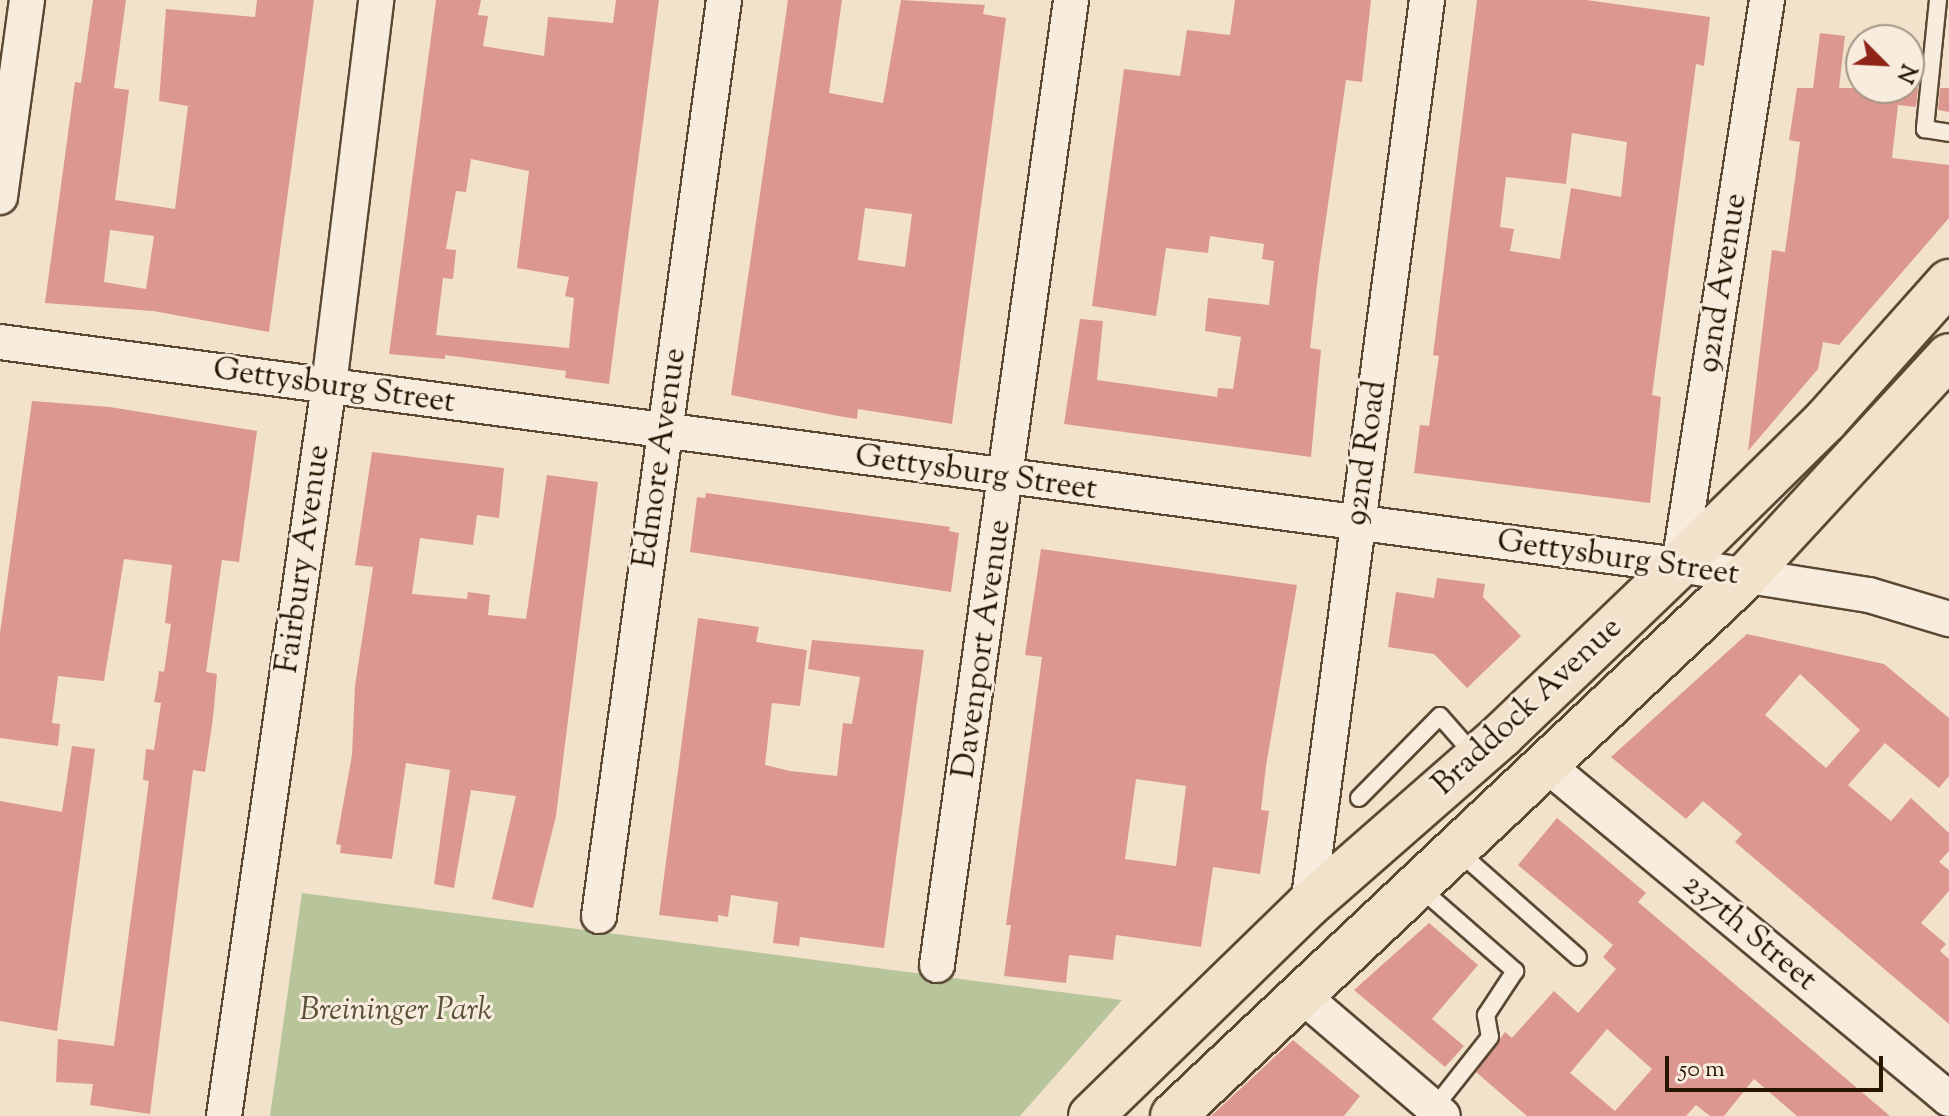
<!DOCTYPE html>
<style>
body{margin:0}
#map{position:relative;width:1949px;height:1116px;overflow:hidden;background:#f2e2cb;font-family:"Sorts Mill Goudy",serif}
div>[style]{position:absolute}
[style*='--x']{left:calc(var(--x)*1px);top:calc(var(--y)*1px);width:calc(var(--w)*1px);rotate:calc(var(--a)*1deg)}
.green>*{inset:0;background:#b8c499}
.building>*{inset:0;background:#dc9890}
.roads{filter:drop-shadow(2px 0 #5a4833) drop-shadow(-2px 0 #5a4833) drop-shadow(0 2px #5a4833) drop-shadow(0 -2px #5a4833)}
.lane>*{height:16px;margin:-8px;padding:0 8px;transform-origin:8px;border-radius:8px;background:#f7ecdd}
.street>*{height:34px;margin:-17px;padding:0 17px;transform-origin:17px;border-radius:17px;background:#f7ecdd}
.primary>*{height:44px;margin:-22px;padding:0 22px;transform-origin:22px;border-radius:22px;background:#f2e2cb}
span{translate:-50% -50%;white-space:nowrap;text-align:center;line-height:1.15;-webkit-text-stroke:6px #f7ecdd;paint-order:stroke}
.street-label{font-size:32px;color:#271500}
.park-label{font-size:32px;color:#5a5236;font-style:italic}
.north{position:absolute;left:1845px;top:24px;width:80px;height:80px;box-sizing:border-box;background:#f7ecdd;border:2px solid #a49685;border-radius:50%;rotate:114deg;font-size:22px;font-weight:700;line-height:32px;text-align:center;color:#271500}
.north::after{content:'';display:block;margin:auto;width:28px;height:36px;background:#8f2418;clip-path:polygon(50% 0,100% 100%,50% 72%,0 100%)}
.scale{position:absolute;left:1665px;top:1056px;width:218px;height:36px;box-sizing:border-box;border:4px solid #271500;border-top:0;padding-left:10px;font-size:24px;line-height:28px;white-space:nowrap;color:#271500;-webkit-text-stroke:6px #f7ecdd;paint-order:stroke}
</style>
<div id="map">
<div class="green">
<i style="clip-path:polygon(302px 893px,1122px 1000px,1020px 1116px,270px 1116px)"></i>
</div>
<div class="building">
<i style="clip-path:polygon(evenodd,93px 0,126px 0,114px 88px,129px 90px,115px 200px,175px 209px,188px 106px,159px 101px,166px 9px,255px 17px,257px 0,314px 0,269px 332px,153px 311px,45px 303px,75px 82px,81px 83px,93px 0,110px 230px,154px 236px,146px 289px,104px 282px,110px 230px)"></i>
<i style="clip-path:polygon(evenodd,436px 0,481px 0,478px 15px,488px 16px,483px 46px,544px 56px,548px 17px,613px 23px,616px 0,659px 0,609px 384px,565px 378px,566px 371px,445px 355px,445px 359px,389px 354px,436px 0,471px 159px,529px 171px,517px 268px,569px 277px,565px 296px,574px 298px,569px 348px,436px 335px,443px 278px,453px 279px,456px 250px,446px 249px,454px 202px,456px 191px,466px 192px,471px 159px)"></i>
<i style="clip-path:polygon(evenodd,788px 0,842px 0,829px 93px,883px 103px,901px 0,985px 5px,983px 14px,1006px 18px,952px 424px,858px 409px,857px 419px,838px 416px,731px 395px,788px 0,865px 208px,912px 214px,905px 267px,858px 260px,865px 208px)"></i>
<i style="clip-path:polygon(1235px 0,1371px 0,1362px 82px,1346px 80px,1319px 267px,1310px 348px,1321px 350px,1311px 457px,1064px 424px,1080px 319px,1103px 321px,1097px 380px,1217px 397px,1218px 388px,1233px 389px,1241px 337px,1205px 331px,1208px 298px,1269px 305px,1274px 261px,1262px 259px,1264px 244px,1210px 236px,1208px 253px,1166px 248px,1156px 316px,1092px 306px,1124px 69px,1180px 76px,1187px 30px,1230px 35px)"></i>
<i style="clip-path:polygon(evenodd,1477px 0,1586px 0,1710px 17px,1704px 66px,1696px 64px,1652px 395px,1661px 397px,1650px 503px,1414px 473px,1420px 425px,1429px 426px,1439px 356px,1433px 355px,1477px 0,1572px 133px,1627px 142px,1621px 197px,1571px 188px,1560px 259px,1510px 251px,1514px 229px,1500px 227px,1506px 177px,1566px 184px,1572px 133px)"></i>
<i style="clip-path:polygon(1820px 33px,1845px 36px,1839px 88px,1918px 88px,1916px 107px,1898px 105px,1892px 158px,1949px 165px,1949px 218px,1839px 345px,1823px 342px,1818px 369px,1748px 451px,1772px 250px,1785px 252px,1800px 142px,1789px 140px,1797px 88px,1813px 88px)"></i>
<i style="clip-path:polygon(1940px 88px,1949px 88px,1949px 112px,1938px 110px)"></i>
<i style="clip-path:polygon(32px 401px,110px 407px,257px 431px,239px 562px,222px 560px,206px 672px,217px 674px,213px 718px,205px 772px,193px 770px,150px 1114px,90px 1105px,93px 1084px,56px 1082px,58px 1039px,114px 1046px,149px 781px,143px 780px,146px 749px,154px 750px,161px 703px,154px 702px,157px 686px,159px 671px,164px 672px,171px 624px,165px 623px,172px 565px,124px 559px,104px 681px,58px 676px,52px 723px,60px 724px,58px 746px,0 738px,0 633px)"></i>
<i style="clip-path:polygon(372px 452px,504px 468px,499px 518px,477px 515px,473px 545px,420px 538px,412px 594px,467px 599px,468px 592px,490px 595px,488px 615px,526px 619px,547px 475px,598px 482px,556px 816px,533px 908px,492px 899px,516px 796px,471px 790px,454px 888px,434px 884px,450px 770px,406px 763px,392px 859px,340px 853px,341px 845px,336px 844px,352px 755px,355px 686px,373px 567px,355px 565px)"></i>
<i style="clip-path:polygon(706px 493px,950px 527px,949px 531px,959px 533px,951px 592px,690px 552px,697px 497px,705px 498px)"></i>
<i style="clip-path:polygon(evenodd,1041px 549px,1297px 585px,1266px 766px,1261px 810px,1269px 811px,1260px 874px,1213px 867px,1201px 947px,1116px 935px,1113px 960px,1069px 955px,1066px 983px,1004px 976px,1011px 925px,1006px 925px,1042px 657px,1025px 655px,1041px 549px,1136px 779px,1186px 786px,1176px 866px,1125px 859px,1136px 779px)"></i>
<i style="clip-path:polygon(1437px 578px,1485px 584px,1483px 597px,1521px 636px,1467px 688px,1434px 654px,1388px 647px,1396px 592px,1434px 598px)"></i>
<i style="clip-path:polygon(698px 618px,759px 627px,756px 642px,807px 650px,800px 706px,772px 703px,765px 765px,790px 771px,837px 776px,843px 723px,852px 724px,860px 677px,808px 669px,812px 640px,924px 650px,884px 948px,800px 937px,799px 946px,773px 943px,778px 902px,731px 895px,728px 917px,718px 915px,718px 922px,659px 915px)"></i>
<i style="clip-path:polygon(evenodd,1747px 634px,1884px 664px,1949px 718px,1949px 776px,1939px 788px,1885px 743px,1848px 785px,1891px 821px,1911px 798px,1949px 833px,1949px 851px,1939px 862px,1949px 870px,1949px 891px,1921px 923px,1946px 944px,1940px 951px,1949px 959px,1949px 1024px,1735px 842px,1742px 834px,1703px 801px,1686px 819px,1611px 757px,1747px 634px,1800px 674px,1860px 730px,1826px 768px,1765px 715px,1800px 674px)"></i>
<i style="clip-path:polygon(72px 746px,95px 749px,57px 1031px,0 1021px,0 801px,62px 812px)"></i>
<i style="clip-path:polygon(evenodd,1557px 818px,1646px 893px,1638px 902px,1890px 1116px,1797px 1116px,1754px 1079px,1724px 1116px,1710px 1116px,1696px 1105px,1686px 1116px,1527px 1116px,1476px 1072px,1505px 1032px,1512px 1038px,1554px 991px,1578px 1013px,1616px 969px,1603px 957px,1613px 945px,1518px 865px,1557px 818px,1607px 1029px,1652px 1069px,1615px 1111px,1570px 1073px,1607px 1029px)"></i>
<i style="clip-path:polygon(1429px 923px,1478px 965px,1432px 1019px,1464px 1046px,1445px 1067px,1354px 990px)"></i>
<i style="clip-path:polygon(1293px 1040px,1360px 1096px,1344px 1116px,1211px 1116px)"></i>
</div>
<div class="roads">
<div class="lane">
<i style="--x:1938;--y:0;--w:130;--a:95.8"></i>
<i style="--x:1925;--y:129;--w:24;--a:9"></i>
<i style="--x:1359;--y:798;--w:115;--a:-45.4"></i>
<i style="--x:1440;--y:716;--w:55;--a:48.7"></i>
<i style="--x:1458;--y:851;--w:160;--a:41.5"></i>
<i style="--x:1419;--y:887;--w:128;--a:41.2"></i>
<i style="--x:1515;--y:971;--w:53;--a:123.4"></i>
<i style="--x:1486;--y:1015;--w:22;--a:80"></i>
<i style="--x:1490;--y:1037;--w:90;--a:128.3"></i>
</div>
<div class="street">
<i style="--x:0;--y:197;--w:199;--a:-82.2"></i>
<i style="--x:0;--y:342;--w:1694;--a:7.57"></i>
<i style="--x:1679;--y:565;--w:192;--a:9"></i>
<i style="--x:1869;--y:595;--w:84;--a:16.7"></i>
<i style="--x:1679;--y:565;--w:572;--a:-81.15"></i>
<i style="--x:1549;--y:767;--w:520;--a:39.69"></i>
<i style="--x:1308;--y:905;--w:913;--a:-82.51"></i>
<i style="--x:599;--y:916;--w:924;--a:-82.23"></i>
<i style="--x:937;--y:965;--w:974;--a:-82.09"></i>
<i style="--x:1299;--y:993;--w:189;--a:40.5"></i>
<i style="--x:224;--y:1116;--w:739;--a:-81.83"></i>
<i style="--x:329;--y:385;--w:388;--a:-83"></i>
</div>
<div class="primary">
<i style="--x:1091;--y:1116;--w:303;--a:-44.2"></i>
<i style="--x:1308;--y:905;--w:258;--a:-41.2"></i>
<i style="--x:1502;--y:735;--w:245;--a:-43.8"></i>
<i style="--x:1679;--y:565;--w:206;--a:-44.6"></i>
<i style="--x:1826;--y:420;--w:185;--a:-48.3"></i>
<i style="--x:1173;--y:1116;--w:787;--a:-43.3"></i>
<i style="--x:1746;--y:576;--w:299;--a:-47.3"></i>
</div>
</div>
<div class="street-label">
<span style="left:1723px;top:283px;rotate:-81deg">92nd Avenue</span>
<span style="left:334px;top:387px;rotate:8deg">Gettysburg Street</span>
<span style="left:1367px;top:453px;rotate:-82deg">92nd Road</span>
<span style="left:661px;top:458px;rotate:-82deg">Edmore Avenue</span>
<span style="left:976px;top:474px;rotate:8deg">Gettysburg Street</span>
<span style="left:304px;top:559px;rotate:-82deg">Fairbury Avenue</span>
<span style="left:1618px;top:559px;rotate:8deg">Gettysburg Street</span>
<span style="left:983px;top:649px;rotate:-82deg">Davenport Avenue</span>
<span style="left:1528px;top:707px;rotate:-43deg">Braddock Avenue</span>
<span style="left:1749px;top:933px;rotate:40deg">237th Street</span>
</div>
<div class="park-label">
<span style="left:396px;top:1011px">Breininger Park</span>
</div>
<div class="north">N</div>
<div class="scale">50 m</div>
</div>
